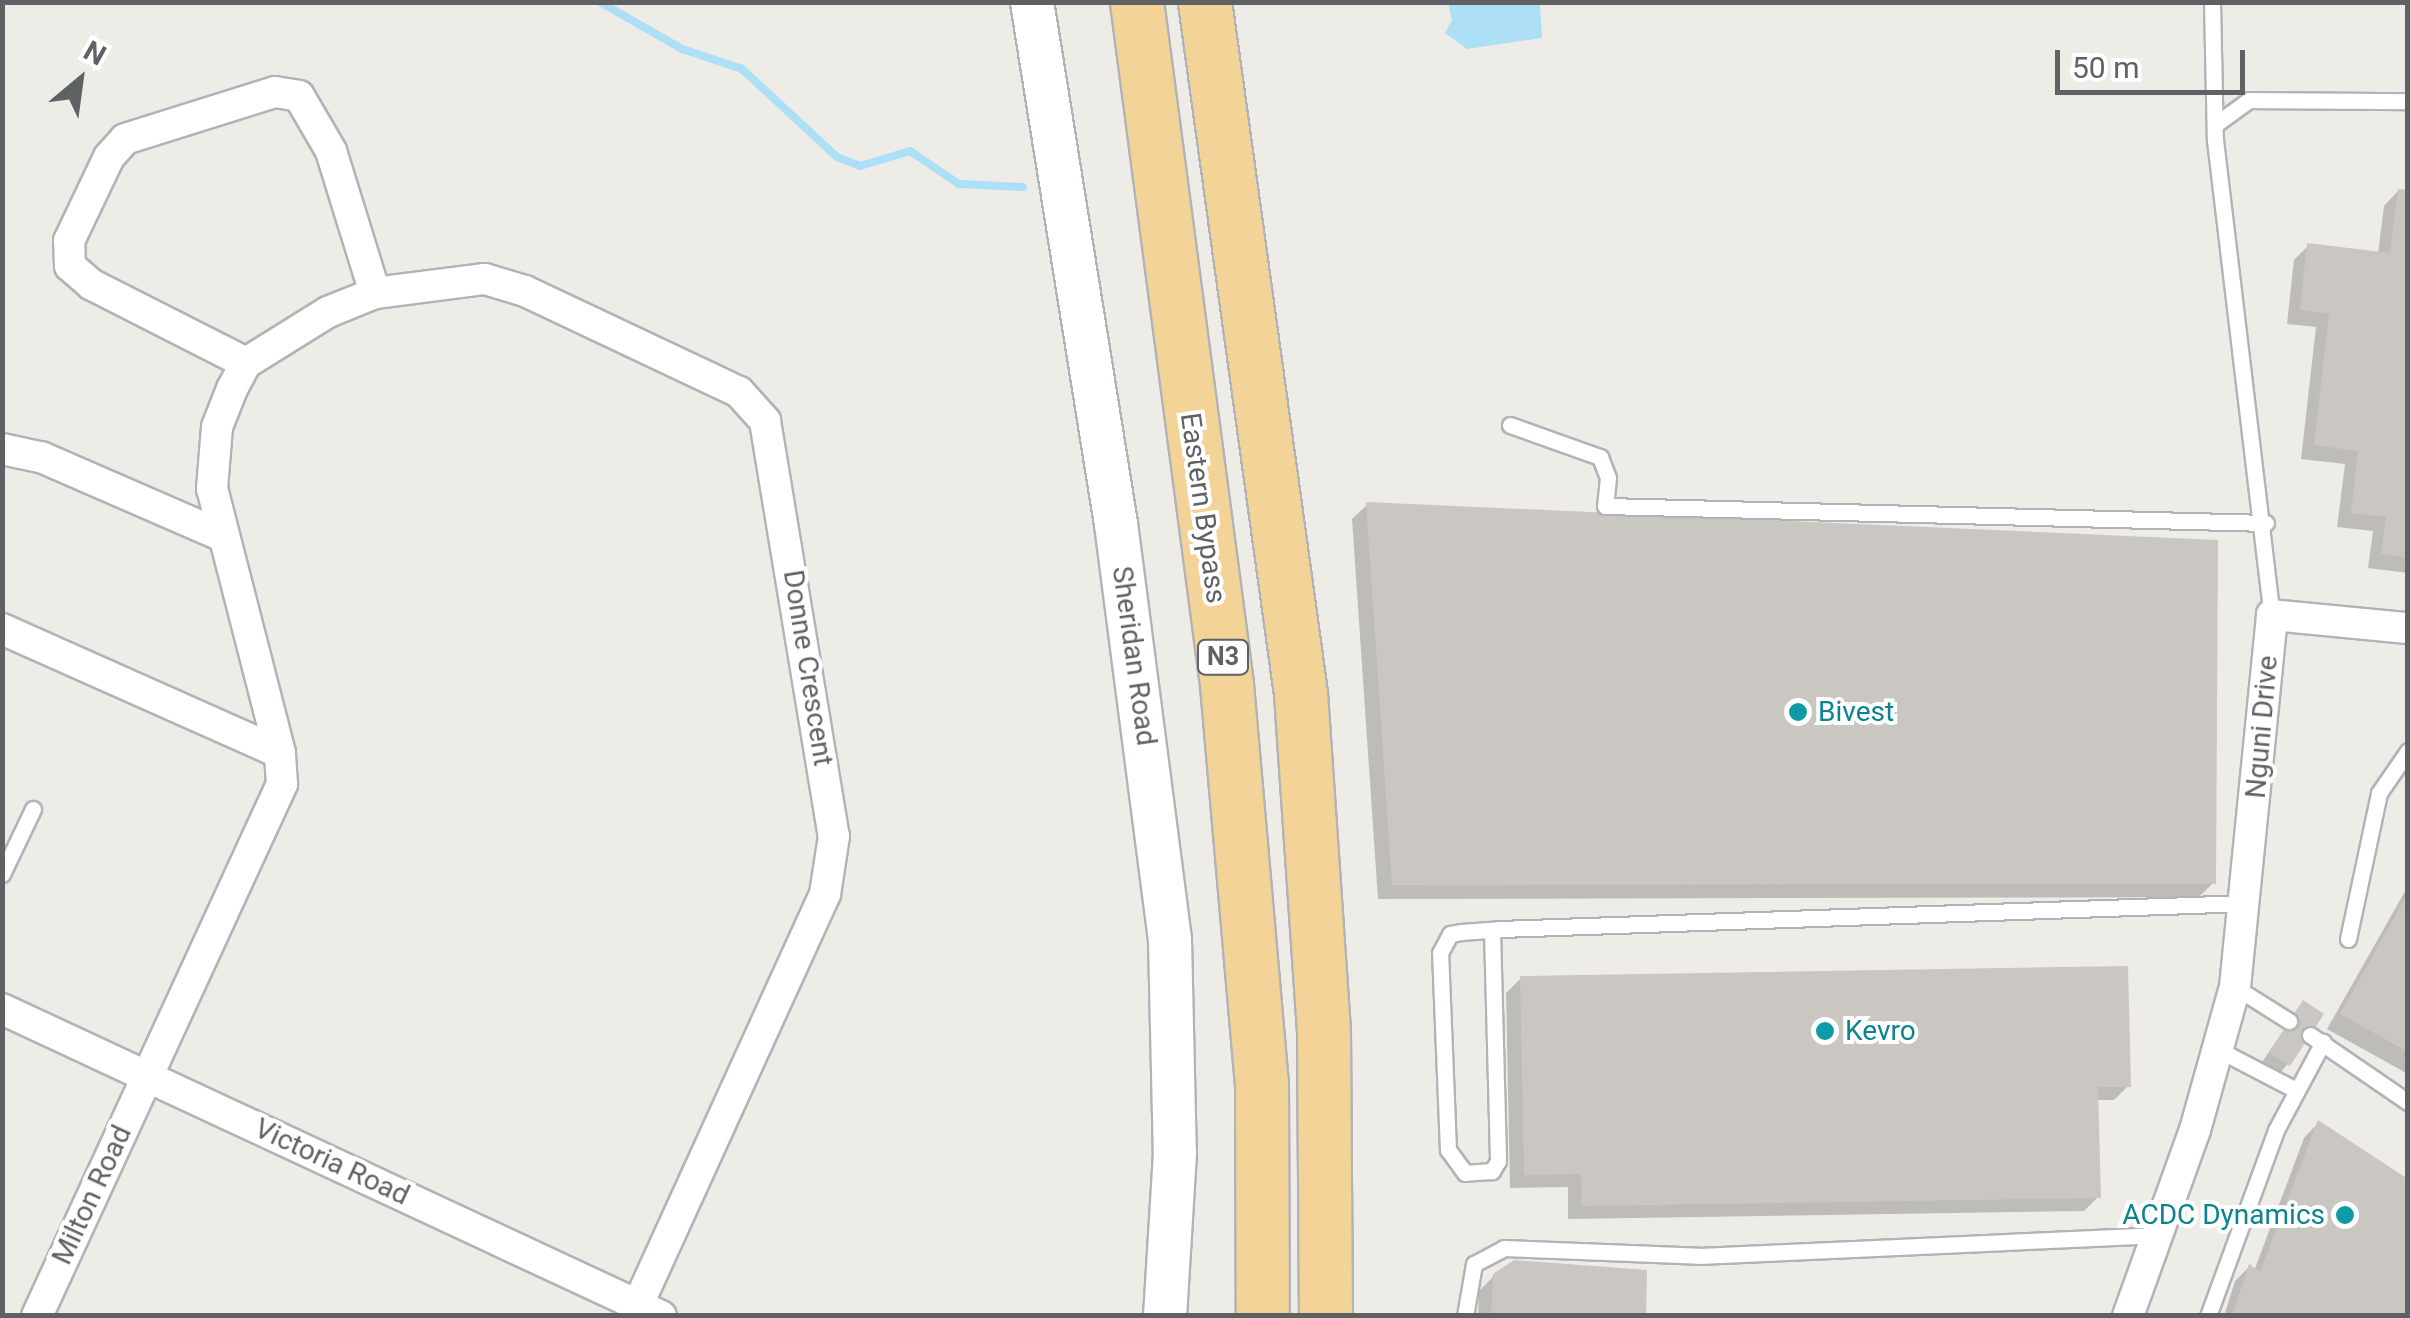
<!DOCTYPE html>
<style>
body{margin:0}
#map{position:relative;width:2410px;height:1318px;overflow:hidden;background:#eeece6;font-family:Roboto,sans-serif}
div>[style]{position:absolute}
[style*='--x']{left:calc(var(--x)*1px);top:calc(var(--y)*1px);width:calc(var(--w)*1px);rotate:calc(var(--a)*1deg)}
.water>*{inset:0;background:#addff7}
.shadow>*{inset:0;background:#0003}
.stream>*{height:8px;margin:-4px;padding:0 4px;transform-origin:4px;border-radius:4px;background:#addff7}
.building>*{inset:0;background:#cac7c3}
.roads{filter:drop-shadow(2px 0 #b1b4b7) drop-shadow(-2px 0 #b1b4b7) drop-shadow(0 2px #b1b4b7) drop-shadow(0 -2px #b1b4b7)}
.lane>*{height:15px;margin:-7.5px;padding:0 7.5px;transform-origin:7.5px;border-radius:7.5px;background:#fff}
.street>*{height:30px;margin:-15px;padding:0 15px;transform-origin:15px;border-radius:15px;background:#fff}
.secondary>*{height:42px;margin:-21px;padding:0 21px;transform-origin:21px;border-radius:21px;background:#fff}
.highway>*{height:52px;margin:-26px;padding:0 26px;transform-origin:26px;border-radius:26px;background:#f3d398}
.dots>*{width:28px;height:28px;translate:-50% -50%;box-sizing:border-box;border:5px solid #fff;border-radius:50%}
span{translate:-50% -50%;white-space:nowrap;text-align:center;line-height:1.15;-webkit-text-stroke:8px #fff;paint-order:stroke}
.shield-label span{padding:2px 8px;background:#fff;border:2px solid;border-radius:8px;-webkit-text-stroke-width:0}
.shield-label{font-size:25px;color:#5e6265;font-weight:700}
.street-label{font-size:28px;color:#5e6265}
.culture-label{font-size:28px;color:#0d838f}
.left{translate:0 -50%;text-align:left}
.right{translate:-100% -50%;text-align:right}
.frame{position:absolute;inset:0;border:5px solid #5e6265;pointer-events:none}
.north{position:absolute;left:30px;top:30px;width:100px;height:100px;-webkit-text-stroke:8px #fff;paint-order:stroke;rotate:29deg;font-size:28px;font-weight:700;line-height:40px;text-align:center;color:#5e6265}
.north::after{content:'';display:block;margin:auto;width:35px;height:45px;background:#5e6265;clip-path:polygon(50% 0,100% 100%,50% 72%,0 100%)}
.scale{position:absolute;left:2055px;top:50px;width:190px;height:45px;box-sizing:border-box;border:5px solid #5e6265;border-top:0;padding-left:12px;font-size:30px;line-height:35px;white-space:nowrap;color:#5e6265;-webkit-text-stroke:8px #fff;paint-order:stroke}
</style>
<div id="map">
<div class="water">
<i style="clip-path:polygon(1448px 3px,1540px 3px,1542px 38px,1467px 49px,1445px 33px,1452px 20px)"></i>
</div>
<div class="shadow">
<i style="clip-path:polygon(2398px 191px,2408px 192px,2408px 573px,2368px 568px,2373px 531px,2337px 527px,2345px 464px,2301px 459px,2316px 327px,2287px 324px,2294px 260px,2308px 246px,2378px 254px,2384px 206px)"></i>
<i style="clip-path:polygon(1367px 505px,2213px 883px,2199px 897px,1378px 899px,1352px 519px)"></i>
<i style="clip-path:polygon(2408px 886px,2408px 1074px,2327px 1029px)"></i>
<i style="clip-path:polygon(1521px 978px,2128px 1086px,2114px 1100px,2096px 1100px,2098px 1197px,2084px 1211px,1568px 1219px,1568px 1187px,1510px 1188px,1506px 993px)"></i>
<i style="clip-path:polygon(2303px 1003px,2288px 1064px,2279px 1074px,2262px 1062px)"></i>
<i style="clip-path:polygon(2318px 1123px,2408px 1316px,2224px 1316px,2235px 1281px,2249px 1267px,2254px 1271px,2304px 1138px)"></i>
<i style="clip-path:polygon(1494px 1276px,1643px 1316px,1478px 1316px,1479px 1291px)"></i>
</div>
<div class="stream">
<i style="--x:600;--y:2;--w:95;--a:29.8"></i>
<i style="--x:682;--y:49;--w:63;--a:18.4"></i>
<i style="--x:742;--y:69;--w:129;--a:42.8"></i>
<i style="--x:837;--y:157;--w:25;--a:21"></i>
<i style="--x:860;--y:166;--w:52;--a:-16.7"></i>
<i style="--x:910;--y:151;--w:59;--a:34"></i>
<i style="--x:959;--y:184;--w:64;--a:2.7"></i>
</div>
<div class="building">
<i style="clip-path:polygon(2398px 189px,2408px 190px,2408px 558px,2381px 554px,2386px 517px,2351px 513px,2358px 451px,2314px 445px,2329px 314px,2300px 310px,2307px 243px,2390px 253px)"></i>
<i style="clip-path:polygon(1366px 502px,2218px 540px,2216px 884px,1392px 885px)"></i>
<i style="clip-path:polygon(2408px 893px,2408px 1052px,2340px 1014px)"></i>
<i style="clip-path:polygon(2128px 966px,2131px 1087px,2098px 1087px,2101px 1198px,1582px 1206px,1581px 1174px,1524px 1175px,1520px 976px)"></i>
<i style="clip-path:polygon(2303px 1000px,2324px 1014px,2290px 1066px,2269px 1052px)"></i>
<i style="clip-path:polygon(2318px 1120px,2408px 1179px,2408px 1316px,2232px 1316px,2249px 1264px,2260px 1272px)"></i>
<i style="clip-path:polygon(1514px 1260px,1647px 1270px,1646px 1316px,1491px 1316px,1493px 1274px)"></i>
</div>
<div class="roads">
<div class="lane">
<i style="--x:2212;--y:2;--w:138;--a:88.8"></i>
<i style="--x:2215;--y:140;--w:478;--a:83.2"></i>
<i style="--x:2216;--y:124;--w:41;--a:-36"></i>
<i style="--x:2249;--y:100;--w:159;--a:0.4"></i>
<i style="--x:1510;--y:425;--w:96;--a:19.6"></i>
<i style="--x:1600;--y:457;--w:22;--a:69"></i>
<i style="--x:1608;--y:478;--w:28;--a:96"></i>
<i style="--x:1605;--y:506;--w:661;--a:1.47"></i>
<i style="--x:2;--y:874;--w:72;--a:-64.5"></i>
<i style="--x:1492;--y:930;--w:231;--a:88.5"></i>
<i style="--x:1498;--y:1161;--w:12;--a:121"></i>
<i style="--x:1492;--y:1171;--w:27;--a:176"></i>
<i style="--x:1465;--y:1173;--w:29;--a:-126"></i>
<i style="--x:1448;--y:1150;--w:197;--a:-92.3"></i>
<i style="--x:1440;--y:953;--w:21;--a:-62"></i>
<i style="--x:1450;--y:934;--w:11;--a:-10"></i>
<i style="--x:1461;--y:932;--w:31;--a:-4"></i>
<i style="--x:1492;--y:930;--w:8;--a:-7"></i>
<i style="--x:1500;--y:929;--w:747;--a:-1.99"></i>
<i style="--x:2348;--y:939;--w:149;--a:-78"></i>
<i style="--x:2379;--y:793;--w:51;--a:-55.4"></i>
<i style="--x:2235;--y:987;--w:64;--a:32.2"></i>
<i style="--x:2310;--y:1035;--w:119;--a:34.4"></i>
<i style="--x:2219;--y:1050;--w:85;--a:27.5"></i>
<i style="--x:1465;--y:1316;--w:53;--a:-80.2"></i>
<i style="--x:1474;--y:1264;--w:34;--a:-28"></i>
<i style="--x:1504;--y:1248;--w:195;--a:2.3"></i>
<i style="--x:1699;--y:1256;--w:461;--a:-2.6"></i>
<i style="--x:2208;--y:1316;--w:198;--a:-69.9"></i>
<i style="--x:2276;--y:1130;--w:100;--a:-61.9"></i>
</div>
<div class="street">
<i style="--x:246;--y:363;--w:173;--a:-153.1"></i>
<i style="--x:92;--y:285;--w:29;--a:-139"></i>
<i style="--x:70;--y:266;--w:25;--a:-92"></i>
<i style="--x:69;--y:241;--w:93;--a:-64.5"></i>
<i style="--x:109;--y:157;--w:24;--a:-48"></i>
<i style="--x:125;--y:139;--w:157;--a:-17.4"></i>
<i style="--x:275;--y:92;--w:24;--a:9"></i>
<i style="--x:299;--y:96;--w:64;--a:59.8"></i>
<i style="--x:331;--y:151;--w:149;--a:72.8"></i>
<i style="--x:2;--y:449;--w:40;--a:12"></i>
<i style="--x:41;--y:457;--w:198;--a:23.5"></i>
<i style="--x:2;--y:629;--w:304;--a:24"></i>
<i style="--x:2;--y:1009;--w:727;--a:24.98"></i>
<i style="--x:37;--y:1316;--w:586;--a:-65.27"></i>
<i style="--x:282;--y:784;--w:31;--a:-94"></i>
<i style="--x:280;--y:753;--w:273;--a:-104.4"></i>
<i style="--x:212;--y:489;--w:62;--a:-85.4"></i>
<i style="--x:217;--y:427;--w:41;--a:-68.5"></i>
<i style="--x:232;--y:389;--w:30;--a:-62"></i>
<i style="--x:246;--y:363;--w:97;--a:-31.9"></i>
<i style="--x:328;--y:312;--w:51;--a:-22"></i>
<i style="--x:375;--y:293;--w:111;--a:-7.3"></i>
<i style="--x:485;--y:279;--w:42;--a:16.7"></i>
<i style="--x:525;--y:291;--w:237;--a:25.3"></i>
<i style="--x:739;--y:392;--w:39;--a:48"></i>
<i style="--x:765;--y:421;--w:421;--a:80.6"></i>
<i style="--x:834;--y:836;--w:59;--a:98.8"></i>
<i style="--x:825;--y:894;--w:464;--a:114.5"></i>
<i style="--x:2128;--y:1316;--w:198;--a:-70.2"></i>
<i style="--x:2195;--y:1130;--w:148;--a:-74.4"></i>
<i style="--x:2235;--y:987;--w:374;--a:-84.3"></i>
<i style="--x:2272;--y:615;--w:137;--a:5.5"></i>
</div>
<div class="secondary">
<i style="--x:1032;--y:2;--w:529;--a:80.86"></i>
<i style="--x:1116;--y:524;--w:419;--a:82.6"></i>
<i style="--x:1170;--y:940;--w:213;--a:88.7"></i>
<i style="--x:1175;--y:1153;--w:163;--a:93.5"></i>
</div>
<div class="highway">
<i style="--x:1137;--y:2;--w:689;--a:82.49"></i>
<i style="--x:1227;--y:685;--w:400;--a:85"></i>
<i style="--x:1262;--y:1083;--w:233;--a:89.8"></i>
<i style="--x:1205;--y:2;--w:699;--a:82.1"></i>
<i style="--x:1301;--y:694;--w:340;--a:86.1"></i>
<i style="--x:1324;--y:1033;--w:283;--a:89.6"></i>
</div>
</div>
<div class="dots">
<i style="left:1798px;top:712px;background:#0f9aa8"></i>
<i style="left:1825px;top:1031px;background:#0f9aa8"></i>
<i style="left:2345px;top:1215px;background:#0f9aa8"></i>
</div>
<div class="shield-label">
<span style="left:1223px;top:657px">N3</span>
</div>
<div class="street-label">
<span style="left:1203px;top:508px;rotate:82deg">Eastern Bypass</span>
<span style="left:1134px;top:656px;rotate:82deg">Sheridan Road</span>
<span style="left:808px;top:668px;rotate:81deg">Donne Crescent</span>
<span style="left:2262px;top:727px;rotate:-85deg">Nguni Drive</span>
<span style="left:332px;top:1162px;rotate:25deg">Victoria Road</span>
<span style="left:92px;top:1195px;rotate:-65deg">Milton Road</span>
</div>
<div class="culture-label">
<span class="left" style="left:1818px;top:712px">Bivest</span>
<span class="left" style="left:1845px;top:1031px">Kevro</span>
<span class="right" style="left:2325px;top:1215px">ACDC Dynamics</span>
</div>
<div class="frame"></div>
<div class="north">N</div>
<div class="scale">50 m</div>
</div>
